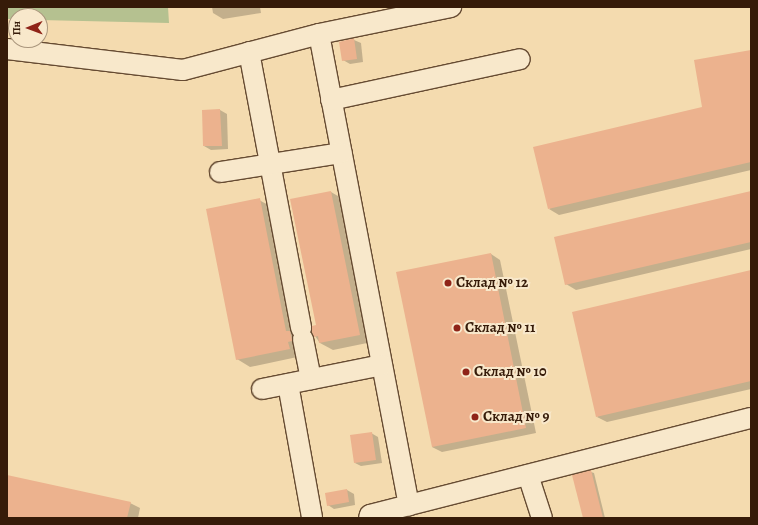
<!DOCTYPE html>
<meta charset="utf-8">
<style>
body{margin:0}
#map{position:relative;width:758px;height:525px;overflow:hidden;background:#f4dbaf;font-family:Alegreya,serif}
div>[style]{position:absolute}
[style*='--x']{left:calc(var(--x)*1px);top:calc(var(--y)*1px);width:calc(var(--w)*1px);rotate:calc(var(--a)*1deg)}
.green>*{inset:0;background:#b5c190}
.shadow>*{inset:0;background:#0003}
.building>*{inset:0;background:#ecb28e}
.roads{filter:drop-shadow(1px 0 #664b32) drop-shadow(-1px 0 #664b32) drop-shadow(0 1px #664b32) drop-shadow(0 -1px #664b32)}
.minor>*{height:20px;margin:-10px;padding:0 10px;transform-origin:10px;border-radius:10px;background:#f8e8cb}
.dots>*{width:11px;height:11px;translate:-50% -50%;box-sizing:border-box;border:2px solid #f8e8cb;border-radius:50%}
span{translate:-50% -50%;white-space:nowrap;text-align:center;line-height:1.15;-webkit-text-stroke:4px #f8e8cb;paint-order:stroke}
.poi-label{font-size:15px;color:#361b09;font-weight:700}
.left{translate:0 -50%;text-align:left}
.frame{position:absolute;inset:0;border:8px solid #361b09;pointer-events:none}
.north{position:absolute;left:8px;top:8px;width:40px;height:40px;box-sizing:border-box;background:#f8e8cb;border:1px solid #aa967d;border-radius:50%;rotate:269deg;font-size:11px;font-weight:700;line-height:16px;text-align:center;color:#361b09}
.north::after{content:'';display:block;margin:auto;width:14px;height:18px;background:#8f2418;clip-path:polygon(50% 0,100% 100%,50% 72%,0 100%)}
</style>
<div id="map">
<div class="green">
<i style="clip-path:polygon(7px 7px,168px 7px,169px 23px,40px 20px,40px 16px,16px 16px,16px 19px,7px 19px)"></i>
</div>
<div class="shadow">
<i style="clip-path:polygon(212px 7px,260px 7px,261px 13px,223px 19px,213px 13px)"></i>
<i style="clip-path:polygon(354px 40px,361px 43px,363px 62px,350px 64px,343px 60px)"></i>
<i style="clip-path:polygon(751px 51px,751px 170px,559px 215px,549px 209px,703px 108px)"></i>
<i style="clip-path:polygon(220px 110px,227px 114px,228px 149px,211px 150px,204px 146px)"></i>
<i style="clip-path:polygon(331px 192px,343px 199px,372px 342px,333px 350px,320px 343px,315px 336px)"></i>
<i style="clip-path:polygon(751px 192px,751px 249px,576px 290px,566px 284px)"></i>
<i style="clip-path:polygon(259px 200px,272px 207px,302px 356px,250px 367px,237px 359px)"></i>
<i style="clip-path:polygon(491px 254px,500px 260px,536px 433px,442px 452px,432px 447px)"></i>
<i style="clip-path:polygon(751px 271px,751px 389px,607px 422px,597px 417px)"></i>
<i style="clip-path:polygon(371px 433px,378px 437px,382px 463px,361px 466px,355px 463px)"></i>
<i style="clip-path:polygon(591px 472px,594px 473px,605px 518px,584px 518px)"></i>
<i style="clip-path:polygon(7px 476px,130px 503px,140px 508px,138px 518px,7px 518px)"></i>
<i style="clip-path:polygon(347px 490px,354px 494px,355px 505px,334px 509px,328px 505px)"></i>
</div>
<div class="building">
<i style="clip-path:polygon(354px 38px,357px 59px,342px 61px,339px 42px)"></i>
<i style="clip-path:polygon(751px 50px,751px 162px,548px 209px,533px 147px,702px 107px,694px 60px)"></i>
<i style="clip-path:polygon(220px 109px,222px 146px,203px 146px,202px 110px)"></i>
<i style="clip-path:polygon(331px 191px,360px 335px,319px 343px,318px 336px,314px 337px,312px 332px,312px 326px,316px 325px,290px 199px)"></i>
<i style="clip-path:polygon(751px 191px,751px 242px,565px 285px,554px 237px)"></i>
<i style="clip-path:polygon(260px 198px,286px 331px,290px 331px,292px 341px,288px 342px,290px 349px,236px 360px,206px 209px)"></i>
<i style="clip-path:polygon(491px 253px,526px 428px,432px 447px,396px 272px)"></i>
<i style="clip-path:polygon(751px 270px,751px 381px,596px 417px,572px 312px)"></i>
<i style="clip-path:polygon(372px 432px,376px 460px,354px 463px,350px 435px)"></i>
<i style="clip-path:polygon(591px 470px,603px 518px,583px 518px,572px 475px)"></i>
<i style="clip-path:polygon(7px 475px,131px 502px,127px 518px,7px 518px)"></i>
<i style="clip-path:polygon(347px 489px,349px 502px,327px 506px,325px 493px)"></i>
</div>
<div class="roads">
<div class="minor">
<i style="--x:319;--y:34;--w:480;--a:79.2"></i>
<i style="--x:7;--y:49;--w:177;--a:6.8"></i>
<i style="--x:183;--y:70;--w:141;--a:-14.8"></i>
<i style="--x:319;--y:34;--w:135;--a:-11.6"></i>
<i style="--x:249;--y:52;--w:281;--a:79.3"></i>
<i style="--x:331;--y:100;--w:193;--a:-12.2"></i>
<i style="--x:220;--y:172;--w:123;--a:-8.9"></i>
<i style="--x:303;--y:339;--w:41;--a:78.7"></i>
<i style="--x:288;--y:384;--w:136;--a:79.8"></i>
<i style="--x:262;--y:389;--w:122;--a:-11.3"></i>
<i style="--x:528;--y:475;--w:45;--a:72"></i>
<i style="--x:369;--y:518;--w:3;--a:-72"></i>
<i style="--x:370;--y:515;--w:393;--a:-14.3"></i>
</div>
</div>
<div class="dots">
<i style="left:448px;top:283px;background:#8f2418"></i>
<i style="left:457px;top:328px;background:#8f2418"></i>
<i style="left:466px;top:372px;background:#8f2418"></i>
<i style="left:475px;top:417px;background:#8f2418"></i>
</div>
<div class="poi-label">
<span class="left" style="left:456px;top:283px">Склад № 12</span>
<span class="left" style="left:465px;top:328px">Склад № 11</span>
<span class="left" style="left:474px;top:372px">Склад № 10</span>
<span class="left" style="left:483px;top:417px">Склад № 9</span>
</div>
<div class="frame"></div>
<div class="north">Пн</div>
</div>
